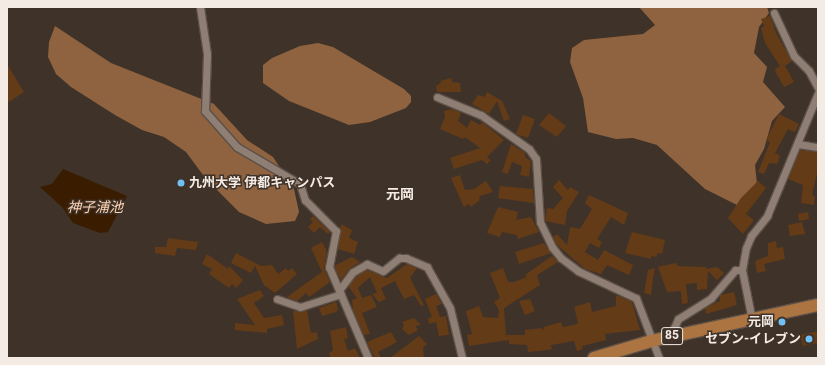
<!DOCTYPE html>
<meta charset="utf-8">
<style>
body{margin:0}
#map{position:relative;width:825px;height:365px;overflow:hidden;background:#3f3228;font-family:Roboto,"Noto Sans JP",sans-serif}
div>[style]{position:absolute}
[style*='--x']{left:calc(var(--x)*1px);top:calc(var(--y)*1px);width:calc(var(--w)*1px);rotate:calc(var(--a)*1deg)}
.forest>*{inset:0;background:#8f633f}
.water>*{inset:0;background:#3a1c01}
.building>*{inset:0;background:#643b17}
.roads{filter:drop-shadow(1px 0 #5c5048) drop-shadow(-1px 0 #5c5048) drop-shadow(0 1px #5c5048) drop-shadow(0 -1px #5c5048)}
.minor>*{height:7px;margin:-3.5px;padding:0 3.5px;transform-origin:3.5px;border-radius:3.5px;background:#8e7e73}
.primary>*{height:12px;margin:-6px;padding:0 6px;transform-origin:6px;border-radius:6px;background:#ac7440}
.dots>*{width:11px;height:11px;translate:-50% -50%;box-sizing:border-box;border:2px solid #3f3228;border-radius:50%}
span{translate:-50% -50%;white-space:nowrap;text-align:center;line-height:1.15;-webkit-text-stroke:3px #3f3228;paint-order:stroke}
.shield-label span{padding:1px 3px;background:#3f3228;border:1px solid;border-radius:3px;-webkit-text-stroke-width:0}
.shield-label{font-size:12px;color:#f4ebe5;font-weight:700}
.poi-label{font-size:13px;color:#f4ebe5;font-weight:700}
.left{translate:0 -50%;text-align:left}
.right{translate:-100% -50%;text-align:right}
.neighbourhood-label{font-size:14px;color:#f4ebe5;font-weight:700}
.water-label{font-size:14px;color:#fdd3b3;font-style:italic}
.frame{position:absolute;inset:0;border:8px solid #f4ebe5;pointer-events:none}
</style>
<div id="map">
<div class="forest">
<i style="clip-path:polygon(639px 7px,767px 7px,769px 13px,759px 27px,754px 53px,767px 67px,763px 82px,785px 107px,772px 121px,764px 149px,755px 165px,757px 184px,741px 207px,705px 189px,657px 145px,633px 138px,616px 139px,588px 132px,583px 98px,570px 62px,572px 48px,584px 40px,643px 34px,655px 25px)"></i>
<i style="clip-path:polygon(55px 26px,111px 63px,214px 104px,247px 140px,273px 157px,294px 189px,299px 212px,295px 221px,266px 224px,239px 212px,206px 179px,186px 152px,164px 137px,142px 130px,115px 115px,71px 87px,56px 74px,48px 57px,49px 42px)"></i>
<i style="clip-path:polygon(318px 43px,333px 47px,404px 89px,411px 96px,411px 102px,406px 108px,370px 122px,349px 125px,289px 101px,263px 83px,263px 65px,272px 58px,300px 46px)"></i>
</div>
<div class="water">
<i style="clip-path:polygon(63px 169px,127px 196px,108px 232px,100px 233px,73px 223px,62px 207px,40px 187px,52px 184px)"></i>
</div>
<div class="building">
<i style="clip-path:polygon(770px 16px,777px 35px,792px 61px,785px 66px,794px 82px,784px 87px,776px 73px,775px 69px,780px 66px,765px 43px,761px 28px,764px 26px,761px 19px)"></i>
<i style="clip-path:polygon(7px 64px,24px 92px,9px 102px,7px 98px)"></i>
<i style="clip-path:polygon(451px 78px,452px 82px,460px 83px,461px 92px,437px 92px,436px 86px,441px 83px,440px 81px)"></i>
<i style="clip-path:polygon(487px 92px,502px 101px,510px 119px,504px 121px,497px 101px,489px 114px,472px 104px,478px 95px,485px 97px)"></i>
<i style="clip-path:polygon(452px 109px,461px 113px,458px 121px,467px 128px,471px 120px,480px 125px,482px 122px,504px 140px,487px 157px,491px 160px,487px 164px,482px 160px,454px 169px,450px 158px,480px 148px,465px 137px,463px 139px,440px 129px,445px 117px,444px 111px)"></i>
<i style="clip-path:polygon(549px 113px,566px 126px,557px 137px,539px 125px)"></i>
<i style="clip-path:polygon(779px 114px,799px 124px,795px 132px,788px 129px,775px 153px,780px 156px,777px 164px,769px 163px,764px 174px,758px 172px,770px 142px,766px 140px)"></i>
<i style="clip-path:polygon(523px 115px,535px 119px,528px 138px,516px 134px)"></i>
<i style="clip-path:polygon(511px 144px,525px 153px,525px 157px,531px 161px,529px 177px,520px 175px,522px 166px,512px 162px,508px 174px,502px 172px)"></i>
<i style="clip-path:polygon(800px 150px,818px 152px,818px 169px,812px 195px,815px 196px,814px 205px,801px 203px,803px 185px,788px 179px)"></i>
<i style="clip-path:polygon(460px 175px,465px 190px,474px 189px,486px 181px,493px 192px,480px 196px,479px 201px,471px 207px,469px 204px,464px 207px,451px 178px)"></i>
<i style="clip-path:polygon(559px 180px,568px 190px,570px 187px,579px 192px,567px 211px,565px 225px,545px 221px,547px 208px,553px 209px,563px 198px,553px 187px)"></i>
<i style="clip-path:polygon(758px 181px,766px 188px,746px 214px,754px 220px,743px 234px,728px 218px,741px 198px)"></i>
<i style="clip-path:polygon(500px 186px,533px 189px,534px 203px,498px 198px)"></i>
<i style="clip-path:polygon(589px 195px,628px 213px,624px 225px,611px 217px,597px 239px,602px 242px,599px 248px,590px 243px,585px 252px,598px 260px,604px 250px,633px 265px,629px 275px,607px 265px,601px 274px,585px 269px,556px 244px,553px 237px,557px 234px,567px 245px,570px 227px,580px 229px,592px 209px,585px 203px)"></i>
<i style="clip-path:polygon(498px 207px,518px 212px,516px 220px,531px 217px,539px 232px,518px 239px,517px 235px,502px 232px,500px 237px,487px 233px)"></i>
<i style="clip-path:polygon(808px 212px,809px 219px,799px 221px,798px 214px)"></i>
<i style="clip-path:polygon(313px 216px,330px 232px,328px 234px,320px 227px,314px 233px,308px 227px,313px 222px,310px 219px)"></i>
<i style="clip-path:polygon(802px 222px,805px 234px,790px 236px,788px 225px)"></i>
<i style="clip-path:polygon(341px 224px,352px 230px,349px 238px,358px 242px,354px 254px,338px 249px)"></i>
<i style="clip-path:polygon(632px 232px,665px 240px,662px 254px,657px 253px,657px 257px,651px 256px,651px 259px,625px 253px)"></i>
<i style="clip-path:polygon(168px 238px,198px 242px,196px 250px,177px 248px,175px 256px,155px 253px,155px 247px,166px 247px)"></i>
<i style="clip-path:polygon(776px 241px,777px 248px,783px 247px,785px 259px,764px 264px,766px 271px,757px 273px,755px 261px,768px 256px,768px 243px)"></i>
<i style="clip-path:polygon(322px 242px,327px 251px,324px 269px,330px 282px,309px 297px,306px 293px,297px 301px,287px 297px,322px 272px,311px 248px)"></i>
<i style="clip-path:polygon(544px 243px,551px 253px,519px 264px,515px 252px)"></i>
<i style="clip-path:polygon(236px 253px,261px 266px,272px 265px,278px 274px,286px 268px,288px 271px,292px 268px,297px 274px,275px 293px,264px 285px,255px 266px,251px 273px,231px 263px)"></i>
<i style="clip-path:polygon(207px 254px,228px 269px,229px 266px,243px 280px,236px 288px,232px 284px,229px 288px,209px 274px,212px 269px,202px 264px)"></i>
<i style="clip-path:polygon(552px 256px,558px 262px,537px 275px,540px 285px,504px 308px,506px 335px,525px 335px,525px 330px,542px 328px,543px 331px,544px 327px,561px 322px,563px 327px,574px 325px,578px 323px,574px 307px,590px 302px,592px 312px,616px 306px,616px 296px,619px 296px,632px 302px,640px 330px,605px 334px,606px 340px,582px 346px,583px 349px,577px 351px,574px 341px,551px 345px,552px 349px,548px 350px,528px 352px,527px 345px,509px 344px,509px 340px,469px 346px,467px 335px,472px 334px,466px 311px,479px 306px,483px 317px,498px 318px,499px 310px,494px 302px,500px 298px,490px 273px,503px 268px,508px 282px,514px 282px,527px 277px,525px 275px)"></i>
<i style="clip-path:polygon(352px 257px,360px 262px,349px 269px,341px 280px,334px 266px)"></i>
<i style="clip-path:polygon(676px 263px,678px 266px,706px 267px,706px 269px,717px 267px,724px 273px,717px 280px,708px 271px,707px 289px,697px 290px,697px 283px,686px 284px,688px 303px,682px 304px,681px 291px,667px 292px,658px 267px)"></i>
<i style="clip-path:polygon(407px 264px,417px 268px,410px 278px,424px 305px,421px 306px,414px 295px,404px 299px,395px 281px,381px 288px,386px 299px,379px 302px,372px 294px,377px 293px,370px 277px,358px 288px,362px 298px,371px 295px,377px 307px,362px 313px,370px 334px,364px 335px,353px 311px,352px 300px,357px 298px,348px 286px,356px 276px,367px 270px,387px 278px)"></i>
<i style="clip-path:polygon(655px 268px,653px 279px,651px 295px,644px 293px,648px 270px)"></i>
<i style="clip-path:polygon(260px 290px,264px 296px,254px 303px,264px 318px,282px 315px,284px 325px,267px 329px,267px 333px,235px 330px,235px 323px,255px 325px,237px 299px)"></i>
<i style="clip-path:polygon(734px 292px,737px 305px,706px 314px,705px 308px,720px 301px,720px 295px)"></i>
<i style="clip-path:polygon(436px 294px,442px 304px,436px 306px,440px 317px,446px 316px,449px 335px,439px 336px,436px 322px,429px 324px,428px 318px,432px 317px,425px 299px)"></i>
<i style="clip-path:polygon(530px 299px,535px 311px,525px 315px,519px 301px)"></i>
<i style="clip-path:polygon(336px 302px,338px 309px,336px 312px,322px 316px,319px 308px)"></i>
<i style="clip-path:polygon(307px 310px,311px 333px,317px 332px,318px 339px,297px 349px,293px 311px)"></i>
<i style="clip-path:polygon(414px 318px,421px 325px,415px 326px,418px 330px,409px 335px,402px 329px,404px 325px,402px 322px)"></i>
<i style="clip-path:polygon(346px 327px,348px 338px,344px 339px,348px 351px,355px 348px,360px 358px,331px 358px,329px 353px,333px 350px,330px 331px)"></i>
<i style="clip-path:polygon(818px 331px,818px 343px,803px 346px,800px 335px)"></i>
<i style="clip-path:polygon(391px 332px,397px 342px,378px 352px,381px 358px,375px 358px,367px 342px)"></i>
<i style="clip-path:polygon(419px 336px,427px 344px,423px 348px,424px 358px,390px 358px)"></i>
</div>
<div class="roads">
<div class="minor">
<i style="--x:200;--y:7;--w:48;--a:81.5"></i>
<i style="--x:207;--y:54;--w:57;--a:92"></i>
<i style="--x:205;--y:111;--w:48;--a:48.4"></i>
<i style="--x:237;--y:147;--w:73;--a:30.4"></i>
<i style="--x:300;--y:184;--w:17;--a:73"></i>
<i style="--x:305;--y:200;--w:44;--a:45"></i>
<i style="--x:336;--y:231;--w:37;--a:101"></i>
<i style="--x:329;--y:267;--w:99;--a:66.8"></i>
<i style="--x:774;--y:13;--w:47;--a:65.1"></i>
<i style="--x:794;--y:56;--w:21;--a:45"></i>
<i style="--x:809;--y:71;--w:19;--a:62"></i>
<i style="--x:437;--y:97;--w:48;--a:22.2"></i>
<i style="--x:481;--y:115;--w:59;--a:35.3"></i>
<i style="--x:529;--y:149;--w:12;--a:55"></i>
<i style="--x:536;--y:159;--w:63;--a:86.4"></i>
<i style="--x:540;--y:222;--w:28;--a:64"></i>
<i style="--x:552;--y:247;--w:14;--a:51"></i>
<i style="--x:561;--y:258;--w:21;--a:37"></i>
<i style="--x:578;--y:271;--w:64;--a:25"></i>
<i style="--x:636;--y:298;--w:64;--a:69"></i>
<i style="--x:798;--y:144;--w:20;--a:9"></i>
<i style="--x:340;--y:289;--w:21;--a:-53"></i>
<i style="--x:353;--y:272;--w:16;--a:-30"></i>
<i style="--x:367;--y:264;--w:17;--a:24"></i>
<i style="--x:383;--y:271;--w:21;--a:-39"></i>
<i style="--x:399;--y:258;--w:7;--a:0"></i>
<i style="--x:406;--y:258;--w:23;--a:23"></i>
<i style="--x:427;--y:267;--w:47;--a:60.7"></i>
<i style="--x:450;--y:308;--w:51;--a:76.5"></i>
<i style="--x:277;--y:299;--w:24;--a:19"></i>
<i style="--x:300;--y:307;--w:43;--a:-17.6"></i>
<i style="--x:752;--y:320;--w:51;--a:-101.3"></i>
<i style="--x:742;--y:270;--w:22;--a:-80"></i>
<i style="--x:746;--y:248;--w:13;--a:-67"></i>
<i style="--x:751;--y:236;--w:26;--a:-51"></i>
<i style="--x:767;--y:216;--w:133;--a:-67.5"></i>
<i style="--x:676;--y:336;--w:8;--a:-104"></i>
<i style="--x:674;--y:328;--w:10;--a:-66"></i>
<i style="--x:678;--y:319;--w:39;--a:-32"></i>
<i style="--x:711;--y:298;--w:37;--a:-49"></i>
<i style="--x:735;--y:270;--w:7;--a:0"></i>
</div>
<div class="primary">
<i style="--x:594;--y:358;--w:59;--a:-16.6"></i>
<i style="--x:651;--y:341;--w:171;--a:-12.2"></i>
</div>
</div>
<div class="dots">
<i style="left:181px;top:183px;background:#72c1f5"></i>
<i style="left:782px;top:322px;background:#72c1f5"></i>
<i style="left:809px;top:339px;background:#72c1f5"></i>
</div>
<div class="shield-label">
<span style="left:672px;top:336px">85</span>
</div>
<div class="poi-label">
<span class="left" style="left:189px;top:183px">九州大学 伊都キャンパス</span>
<span class="right" style="left:774px;top:322px">元岡</span>
<span class="right" style="left:801px;top:339px">セブン-イレブン</span>
</div>
<div class="neighbourhood-label">
<span style="left:400px;top:194px">元岡</span>
</div>
<div class="water-label">
<span style="left:95px;top:207px">神子浦池</span>
</div>
<div class="frame"></div>
</div>
